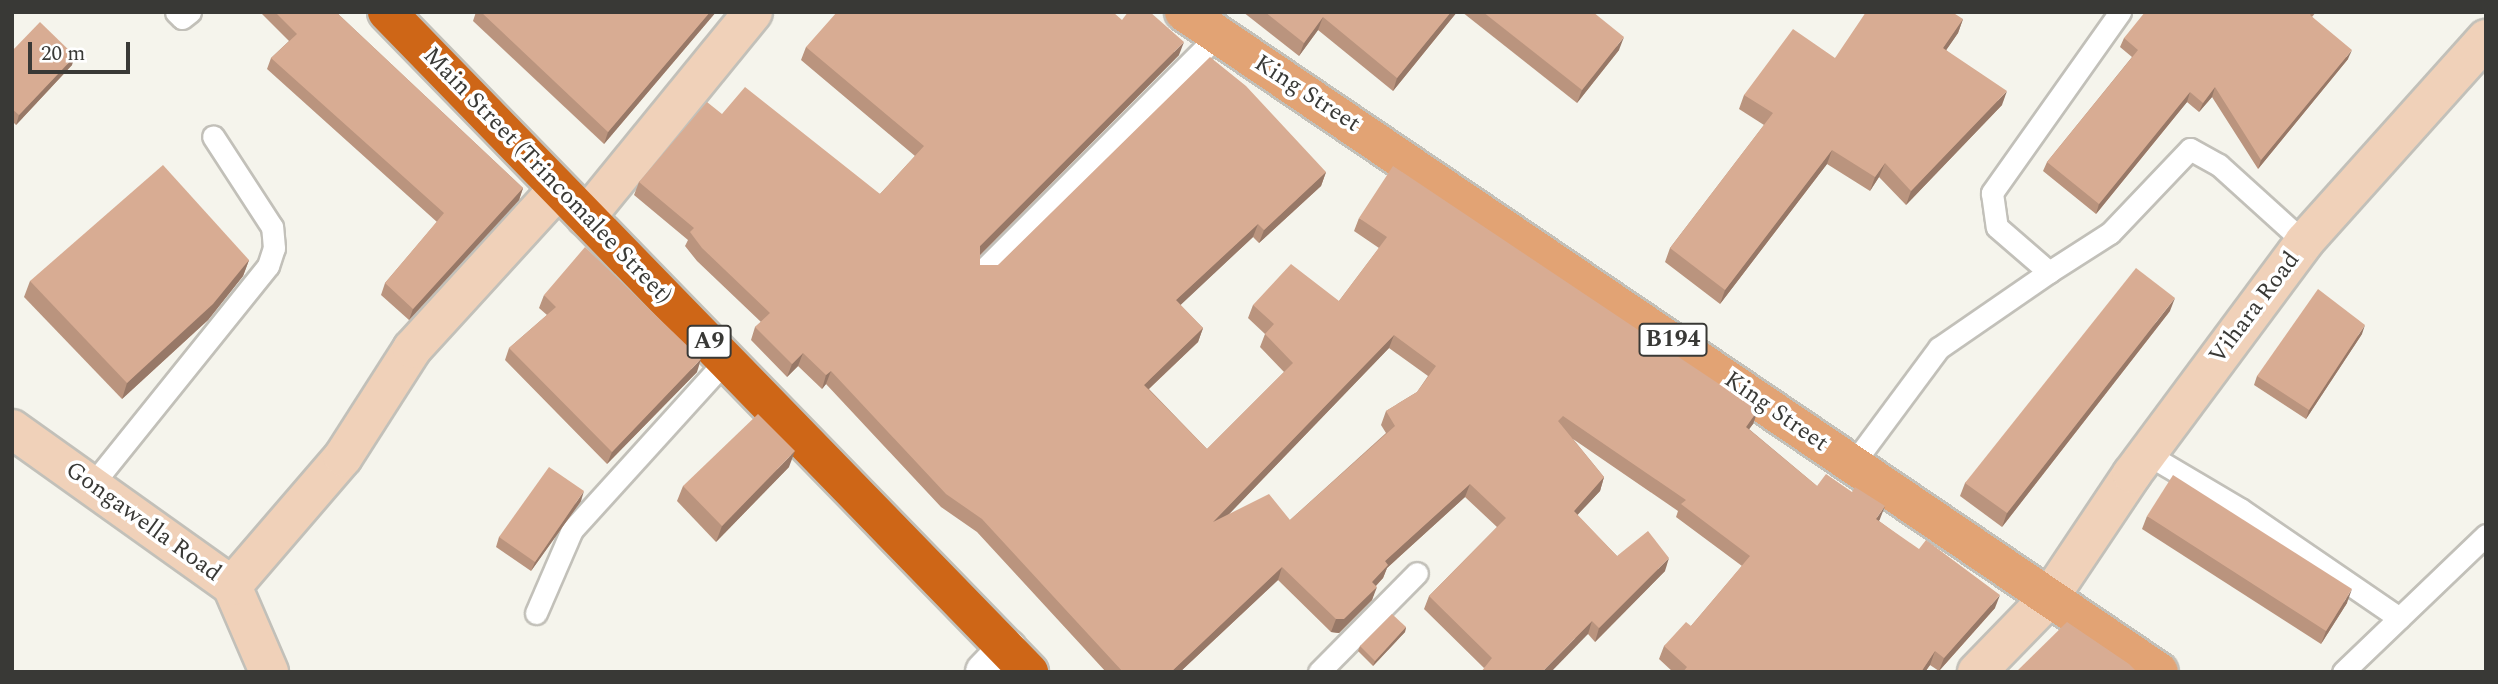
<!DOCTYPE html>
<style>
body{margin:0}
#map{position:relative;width:2498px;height:684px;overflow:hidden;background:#f5f4ec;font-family:Spectral,serif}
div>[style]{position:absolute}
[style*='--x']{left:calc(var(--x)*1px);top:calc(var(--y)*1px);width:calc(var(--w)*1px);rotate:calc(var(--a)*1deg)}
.roads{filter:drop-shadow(2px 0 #c2c0b9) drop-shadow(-2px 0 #c2c0b9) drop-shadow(0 2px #c2c0b9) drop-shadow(0 -2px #c2c0b9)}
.lane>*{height:21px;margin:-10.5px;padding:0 10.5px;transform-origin:10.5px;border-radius:10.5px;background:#fff}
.street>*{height:38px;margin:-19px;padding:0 19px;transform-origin:19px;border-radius:19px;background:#fff}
.secondary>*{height:38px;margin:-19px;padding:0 19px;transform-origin:19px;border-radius:19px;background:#f0d1b9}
.primary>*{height:38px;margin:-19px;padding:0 19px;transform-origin:19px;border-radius:19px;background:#e2a374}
.highway>*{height:38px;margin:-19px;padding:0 19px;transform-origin:19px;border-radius:19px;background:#ce6617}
.wall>*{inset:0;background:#ba947e}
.shaded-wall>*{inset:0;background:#977867}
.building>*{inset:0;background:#d8ac93}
span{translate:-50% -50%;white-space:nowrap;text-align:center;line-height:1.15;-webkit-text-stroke:7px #fff;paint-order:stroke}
.shield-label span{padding:2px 5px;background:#fff;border:2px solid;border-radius:5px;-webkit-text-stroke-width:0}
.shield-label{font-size:23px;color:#393936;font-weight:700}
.street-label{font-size:24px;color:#393936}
.frame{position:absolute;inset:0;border:14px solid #393936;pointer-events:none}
.scale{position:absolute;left:28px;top:42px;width:102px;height:32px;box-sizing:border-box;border:4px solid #393936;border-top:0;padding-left:9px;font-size:21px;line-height:24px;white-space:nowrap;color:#393936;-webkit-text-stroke:5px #fff;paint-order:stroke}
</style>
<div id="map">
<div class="roads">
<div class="lane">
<i style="--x:176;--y:12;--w:8;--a:45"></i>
<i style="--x:182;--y:18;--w:10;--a:-37"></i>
<i style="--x:2120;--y:12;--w:222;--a:125.3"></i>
<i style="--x:1992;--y:193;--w:34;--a:82"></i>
<i style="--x:1997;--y:227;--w:69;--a:40.9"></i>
<i style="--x:2049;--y:272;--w:72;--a:-32.6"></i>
<i style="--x:2110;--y:233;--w:116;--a:-46.4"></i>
<i style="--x:2190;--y:149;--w:33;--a:29"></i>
<i style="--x:2219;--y:165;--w:115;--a:42.2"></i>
<i style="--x:984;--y:269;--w:330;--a:-45"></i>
<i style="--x:2147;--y:454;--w:108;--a:30.6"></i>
<i style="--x:2240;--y:509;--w:193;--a:34.4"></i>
<i style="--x:1852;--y:465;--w:146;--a:-53.4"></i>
<i style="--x:1939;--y:348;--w:134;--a:-34.6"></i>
<i style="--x:91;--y:486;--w:282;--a:-51.2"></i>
<i style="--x:268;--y:266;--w:19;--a:-72"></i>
<i style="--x:274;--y:248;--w:21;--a:-95"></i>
<i style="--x:272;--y:227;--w:108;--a:-123"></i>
<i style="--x:536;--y:613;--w:90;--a:-66.6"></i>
<i style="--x:572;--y:530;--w:229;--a:-47.8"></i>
<i style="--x:1319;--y:672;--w:139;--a:-45.3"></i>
<i style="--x:2343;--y:672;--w:198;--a:-43.8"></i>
</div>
<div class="street">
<i style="--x:985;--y:672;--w:32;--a:-46"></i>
</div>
<div class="secondary">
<i style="--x:586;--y:217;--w:264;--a:-50.8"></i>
<i style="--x:12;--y:429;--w:270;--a:35.5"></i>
<i style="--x:232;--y:586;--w:94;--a:66.7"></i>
<i style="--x:232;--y:586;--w:170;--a:-49.3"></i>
<i style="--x:343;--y:457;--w:128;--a:-57.4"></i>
<i style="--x:412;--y:349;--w:217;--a:-47.6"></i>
<i style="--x:1977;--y:672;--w:103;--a:-45.8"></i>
<i style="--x:2049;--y:598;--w:149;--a:-56.2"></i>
<i style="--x:2132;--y:474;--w:289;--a:-53.4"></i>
<i style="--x:2304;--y:242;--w:273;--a:-48.1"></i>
</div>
<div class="primary">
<i style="--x:1184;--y:12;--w:1177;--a:34.09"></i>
</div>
<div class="highway">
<i style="--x:387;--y:12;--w:921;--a:45.79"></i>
</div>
</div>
<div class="wall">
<i style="clip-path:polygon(260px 12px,336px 12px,523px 188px,519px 200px,409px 320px,381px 295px,385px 283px,437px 222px,267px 69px,271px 58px,289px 41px)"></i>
<i style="clip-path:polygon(476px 12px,716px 12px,604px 144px,473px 21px)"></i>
<i style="clip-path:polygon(1243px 12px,1457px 12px,1393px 91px,1318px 30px,1299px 56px)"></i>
<i style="clip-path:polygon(1462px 12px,1593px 12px,1619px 50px,1577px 103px)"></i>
<i style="clip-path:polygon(2316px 12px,2312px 17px,2348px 59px,2258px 169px,2212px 97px,2199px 112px,2187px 102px,2096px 214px,2043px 171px,2047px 162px,2132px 57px,2120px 47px,2124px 38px)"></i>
<i style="clip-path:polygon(1963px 19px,1958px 33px,1946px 50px,2002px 105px,1906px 205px,1879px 177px,1870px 191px,1827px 164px,1720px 304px,1665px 262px,1670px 248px,1764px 125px,1739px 109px,1744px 95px,1835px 58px)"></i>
<i style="clip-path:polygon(evenodd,1122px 20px,1179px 55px,980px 255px,980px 265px,998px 265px,1326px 172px,1321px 186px,1259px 243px,1253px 237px,1180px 305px,1203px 328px,1198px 342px,1149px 389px,1207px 449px,1284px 372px,1260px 347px,1265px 334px,1248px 318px,1253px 305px,1339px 301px,1379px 248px,1354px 231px,1359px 218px,1758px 410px,1753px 424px,1749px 429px,1817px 486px,1880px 519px,1879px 521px,1995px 608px,1939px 671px,1930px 665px,1925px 672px,1673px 672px,1659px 659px,1664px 646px,1691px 626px,1742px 566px,1676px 517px,1678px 511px,1573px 439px,1604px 477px,1600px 491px,1577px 515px,1617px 556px,1665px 571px,1595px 642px,1588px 634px,1484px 668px,1424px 609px,1429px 596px,1497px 527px,1465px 497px,1387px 568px,1383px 578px,1376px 586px,1372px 600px,1339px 633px,1331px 632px,1278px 580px,1180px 672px,1106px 672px,977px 532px,941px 507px,826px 384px,822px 389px,798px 366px,787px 377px,751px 340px,755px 327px,761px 322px,697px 261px,685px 246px,688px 240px,634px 195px,639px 182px,722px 114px,880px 194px,915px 156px,801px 60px,806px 47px,1122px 20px,1389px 348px,1428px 376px,1417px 392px,1386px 411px,1381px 425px,1386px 433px,1290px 520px,1228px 515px,1389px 348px)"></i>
<i style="clip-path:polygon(12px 51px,72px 65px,16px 125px,12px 121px)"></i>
<i style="clip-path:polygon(249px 260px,243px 276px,208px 320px,122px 399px,24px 297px,30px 281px)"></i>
<i style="clip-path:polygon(544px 295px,697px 372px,607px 464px,505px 360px,509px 348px,547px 315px,539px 308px)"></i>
<i style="clip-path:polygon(2170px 311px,2002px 527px,1960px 496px,1965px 483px)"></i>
<i style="clip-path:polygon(2362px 334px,2306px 419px,2254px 385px,2257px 376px)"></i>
<i style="clip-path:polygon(789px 467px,716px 542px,677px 501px,683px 486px)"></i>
<i style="clip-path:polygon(581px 501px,531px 571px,496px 547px,499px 537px)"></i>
<i style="clip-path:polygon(2147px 516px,2347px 603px,2321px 644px,2142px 529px)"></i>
<i style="clip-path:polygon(1406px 627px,1405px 632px,1373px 666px,1358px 651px,1360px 646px)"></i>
</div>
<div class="shaded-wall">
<i style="clip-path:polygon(710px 12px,716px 12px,604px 144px,608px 132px)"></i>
<i style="clip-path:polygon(1451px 12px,1457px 12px,1393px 91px,1397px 78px)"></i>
<i style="clip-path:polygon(1323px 17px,1318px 30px,1299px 56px,1304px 43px)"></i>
<i style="clip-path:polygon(1963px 19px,1958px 33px,1938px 62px,1943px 48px)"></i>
<i style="clip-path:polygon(1624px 37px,1619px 50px,1577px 103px,1582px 90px)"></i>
<i style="clip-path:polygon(1184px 42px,1179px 55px,975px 260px,980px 246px)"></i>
<i style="clip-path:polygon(2352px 50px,2348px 59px,2258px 169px,2261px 160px)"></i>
<i style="clip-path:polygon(75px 56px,72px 65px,16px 125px,19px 115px)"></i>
<i style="clip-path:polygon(2215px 87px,2212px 97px,2199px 112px,2203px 103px)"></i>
<i style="clip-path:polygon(2007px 91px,2002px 105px,1906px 205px,1911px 191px)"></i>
<i style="clip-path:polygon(2190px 92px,2187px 102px,2096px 214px,2099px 204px)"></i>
<i style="clip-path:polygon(1832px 150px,1827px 164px,1720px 304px,1725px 290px)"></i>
<i style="clip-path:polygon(1885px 163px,1879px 177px,1870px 191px,1875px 177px)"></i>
<i style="clip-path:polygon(1326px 172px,1321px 186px,1259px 243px,1264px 230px)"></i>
<i style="clip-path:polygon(523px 188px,519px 200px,409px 320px,413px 309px)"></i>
<i style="clip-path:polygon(1258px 224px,1253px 237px,1171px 314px,1176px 300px)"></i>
<i style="clip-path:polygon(249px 260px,243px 276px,208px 320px,122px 399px,127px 383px)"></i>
<i style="clip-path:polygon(2175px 298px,2170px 311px,2002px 527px,2007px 513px)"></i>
<i style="clip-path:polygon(2365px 325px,2362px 334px,2306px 419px,2309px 410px)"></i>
<i style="clip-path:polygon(1203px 328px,1198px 342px,1139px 398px,1144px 385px)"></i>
<i style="clip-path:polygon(1394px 335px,1389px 348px,1208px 536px,1213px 522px)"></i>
<i style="clip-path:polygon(803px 353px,798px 366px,787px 377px,792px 364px)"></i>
<i style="clip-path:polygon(701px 359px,697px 372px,607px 464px,612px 452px)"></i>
<i style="clip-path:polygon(831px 371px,826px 384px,822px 389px,826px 375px)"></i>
<i style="clip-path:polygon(1758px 410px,1753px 424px,1741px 440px,1746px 427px)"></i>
<i style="clip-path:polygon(795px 451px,789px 467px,716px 542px,722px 526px)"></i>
<i style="clip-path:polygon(1604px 477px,1600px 491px,1569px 524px,1574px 511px)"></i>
<i style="clip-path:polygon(1470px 484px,1465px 497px,1387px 568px,1383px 578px,1367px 595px,1372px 582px,1385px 561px)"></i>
<i style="clip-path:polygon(584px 491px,581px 501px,531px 571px,535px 562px)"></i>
<i style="clip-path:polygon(1885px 506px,1880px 519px,1871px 532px,1876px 519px)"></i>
<i style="clip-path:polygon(1669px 558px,1665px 571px,1595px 642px,1599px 628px)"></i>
<i style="clip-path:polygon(1282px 567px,1278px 580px,1180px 672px,1171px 672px)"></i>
<i style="clip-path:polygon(1377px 587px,1372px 600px,1339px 633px,1331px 632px,1336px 619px)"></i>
<i style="clip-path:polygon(2352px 589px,2347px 603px,2321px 644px,2326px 631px)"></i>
<i style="clip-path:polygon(2000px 595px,1995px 608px,1939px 671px,1944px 658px)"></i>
<i style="clip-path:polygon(1592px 621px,1588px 634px,1551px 672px,1542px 672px)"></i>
<i style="clip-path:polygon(1406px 627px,1405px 632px,1373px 666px,1375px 661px)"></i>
<i style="clip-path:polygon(1935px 651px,1930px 665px,1925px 672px,1921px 672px)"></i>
</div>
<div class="building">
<i style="clip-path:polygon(275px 12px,336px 12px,523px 188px,413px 309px,385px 283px,444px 213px,271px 58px,297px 34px)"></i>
<i style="clip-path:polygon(481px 12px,710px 12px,608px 132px)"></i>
<i style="clip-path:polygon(evenodd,837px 12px,1113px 12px,1122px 20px,1128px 12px,1150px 12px,1184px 42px,980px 246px,980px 265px,998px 265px,1210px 57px,1246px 86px,1326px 172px,1264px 230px,1258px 224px,1176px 300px,1203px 328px,1144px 385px,1207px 449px,1293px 363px,1265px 334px,1274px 324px,1253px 305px,1291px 264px,1339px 301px,1387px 237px,1359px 218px,1393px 166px,1758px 410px,1746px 427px,1817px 486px,1826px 474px,1852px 492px,1855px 487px,1885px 506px,1876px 519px,1919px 549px,1926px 540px,2000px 595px,1944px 658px,1935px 651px,1921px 672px,1683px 672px,1687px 667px,1664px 646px,1686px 622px,1691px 626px,1750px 556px,1681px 504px,1686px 500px,1563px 416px,1558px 421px,1604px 477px,1574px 511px,1617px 556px,1648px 531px,1669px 558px,1599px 628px,1592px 621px,1542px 672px,1481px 672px,1492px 658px,1429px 596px,1506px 518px,1470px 484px,1385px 561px,1388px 565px,1372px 582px,1377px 587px,1344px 619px,1336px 619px,1282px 567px,1171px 672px,1123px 672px,982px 519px,946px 494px,831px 371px,826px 375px,803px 353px,792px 364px,755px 327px,770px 313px,702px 248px,690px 232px,694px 228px,639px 182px,707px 102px,722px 114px,745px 87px,880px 194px,924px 146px,806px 47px,837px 12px,1394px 335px,1436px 366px,1417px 392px,1386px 411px,1395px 426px,1290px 520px,1269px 494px,1213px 522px,1394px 335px)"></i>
<i style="clip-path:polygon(1265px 12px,1451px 12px,1397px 78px,1323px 17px,1304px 43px)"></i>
<i style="clip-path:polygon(1483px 12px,1593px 12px,1624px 37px,1582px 90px)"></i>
<i style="clip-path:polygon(1866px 12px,1952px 12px,1963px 19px,1943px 48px,2007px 91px,1911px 191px,1885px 163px,1875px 177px,1832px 150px,1725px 290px,1670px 248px,1773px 113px,1744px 95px,1793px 29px,1835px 58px)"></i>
<i style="clip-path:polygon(2145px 12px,2312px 12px,2310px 15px,2352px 50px,2261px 160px,2215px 87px,2203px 103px,2190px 92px,2099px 204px,2047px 162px,2138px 50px,2124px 38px)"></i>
<i style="clip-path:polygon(40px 22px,75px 56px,19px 115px,12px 109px,12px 51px)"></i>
<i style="clip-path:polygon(163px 165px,249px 260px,213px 304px,127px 383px,30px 281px)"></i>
<i style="clip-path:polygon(585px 247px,701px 359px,612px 452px,509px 348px,556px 307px,544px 295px)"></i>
<i style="clip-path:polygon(2136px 268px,2175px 298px,2007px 513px,1965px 483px)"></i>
<i style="clip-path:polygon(2318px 289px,2365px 325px,2309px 410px,2257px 376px)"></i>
<i style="clip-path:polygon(758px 414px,795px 451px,722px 526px,683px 486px)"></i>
<i style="clip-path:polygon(549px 467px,584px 491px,535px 562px,499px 537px)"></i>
<i style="clip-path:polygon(2173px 475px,2352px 589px,2326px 631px,2147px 516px)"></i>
<i style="clip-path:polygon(1392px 614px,1406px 627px,1375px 661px,1360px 646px)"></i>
<i style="clip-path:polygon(2067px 622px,2129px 664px,2137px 672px,2016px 672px)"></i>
</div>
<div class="shield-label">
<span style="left:1673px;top:340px">B194</span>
<span style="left:709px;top:342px">A9</span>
</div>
<div class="street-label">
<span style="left:1307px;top:94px;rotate:33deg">King Street</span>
<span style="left:547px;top:176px;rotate:46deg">Main Street (Trincomalee Street)</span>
<span style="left:2255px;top:308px;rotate:-53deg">Vihara Road</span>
<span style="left:1776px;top:412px;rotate:35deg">King Street</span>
<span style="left:143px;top:522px;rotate:36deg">Gongawella Road</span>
</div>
<div class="frame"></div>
<div class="scale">20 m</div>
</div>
